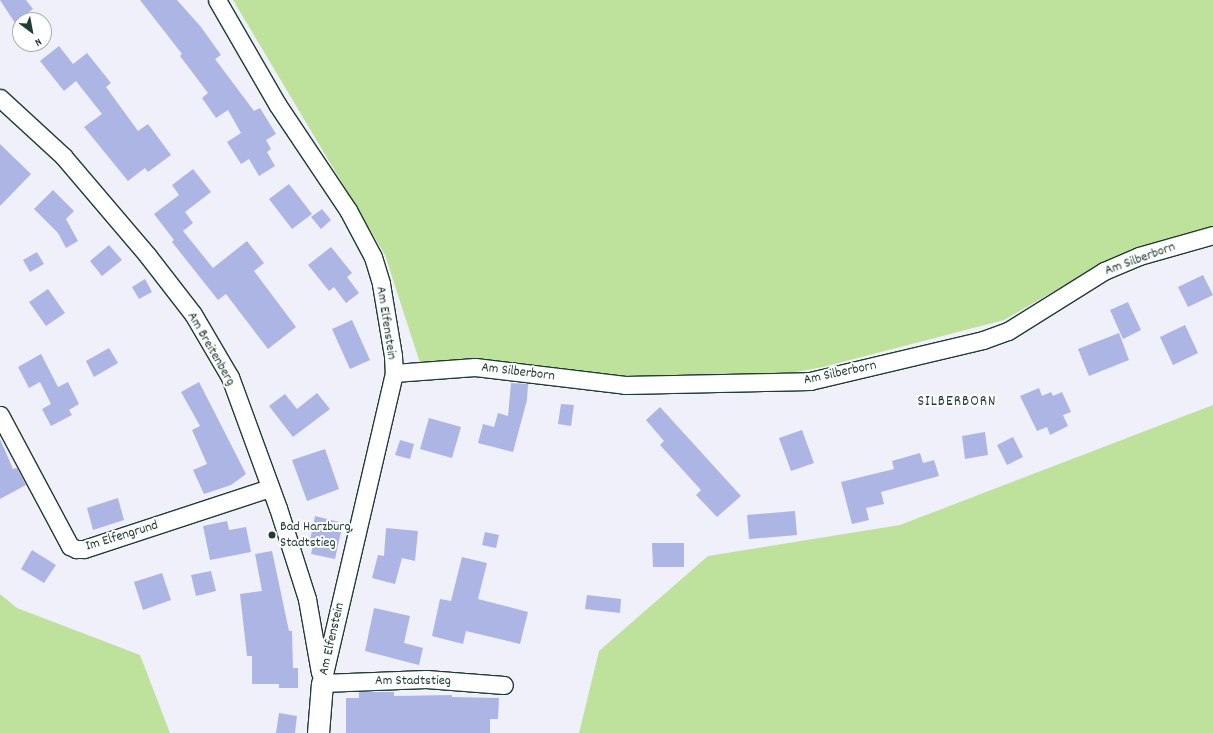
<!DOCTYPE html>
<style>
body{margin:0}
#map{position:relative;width:1213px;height:733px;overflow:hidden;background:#eff0fa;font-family:Dekko,sans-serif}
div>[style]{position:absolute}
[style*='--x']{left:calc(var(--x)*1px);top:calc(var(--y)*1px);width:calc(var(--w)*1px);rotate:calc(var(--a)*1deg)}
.green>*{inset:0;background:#bee19b}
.building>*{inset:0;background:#adb5e5}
.roads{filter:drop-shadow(1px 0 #1f3d34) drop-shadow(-1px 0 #1f3d34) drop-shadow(0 1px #1f3d34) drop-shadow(0 -1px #1f3d34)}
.minor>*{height:17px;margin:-8.5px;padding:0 8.5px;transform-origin:8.5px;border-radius:8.5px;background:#fff}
.tertiary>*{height:21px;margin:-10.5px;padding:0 10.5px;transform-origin:10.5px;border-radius:10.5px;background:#fff}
.dots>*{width:11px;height:11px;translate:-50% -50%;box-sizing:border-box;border:2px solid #fff;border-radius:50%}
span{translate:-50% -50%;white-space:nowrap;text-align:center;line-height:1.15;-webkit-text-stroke:4px #fff;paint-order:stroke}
.street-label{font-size:14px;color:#1f3d34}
.poi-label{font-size:14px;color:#1f3d34}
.left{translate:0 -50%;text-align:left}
.neighbourhood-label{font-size:15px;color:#1f3d34;letter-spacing:1px}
.north{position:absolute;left:12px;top:12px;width:40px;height:40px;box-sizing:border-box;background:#fff;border:1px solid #a5b1ae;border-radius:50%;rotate:148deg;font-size:11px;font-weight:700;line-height:16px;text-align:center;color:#1f3d34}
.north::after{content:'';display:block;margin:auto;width:14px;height:18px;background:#1f3d34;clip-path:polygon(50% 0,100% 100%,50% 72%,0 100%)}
</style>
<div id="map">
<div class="green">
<i style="clip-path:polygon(233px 0,1213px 0,1213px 226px,1108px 260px,1004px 320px,823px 367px,784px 374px,633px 378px,420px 363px,385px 255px)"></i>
<i style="clip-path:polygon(1213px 405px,1213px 733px,579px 733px,599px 651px,708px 556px,900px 525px)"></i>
<i style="clip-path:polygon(0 594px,17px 608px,140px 655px,170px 733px,0 733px)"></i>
</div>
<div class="building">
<i style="clip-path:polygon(0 0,26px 0,33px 9px,15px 23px)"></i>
<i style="clip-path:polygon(140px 0,177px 0,201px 27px,221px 55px,215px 59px,254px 111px,260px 108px,276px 134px,266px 140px,271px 149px,267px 152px,275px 166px,259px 176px,249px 159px,241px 164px,227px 142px,241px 133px,228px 110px,216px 118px,202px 98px,208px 93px,180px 56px,182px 54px)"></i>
<i style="clip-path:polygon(59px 46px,73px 64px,87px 53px,111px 83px,106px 87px,138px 131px,148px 124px,171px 155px,148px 172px,145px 168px,128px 181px,84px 127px,102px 114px,76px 81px,64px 91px,40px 61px)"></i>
<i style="clip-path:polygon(0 144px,31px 174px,0 206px)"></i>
<i style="clip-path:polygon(193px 169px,211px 192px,185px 212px,193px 223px,183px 231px,213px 268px,247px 241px,264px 263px,254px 271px,296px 327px,268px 349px,226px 294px,218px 300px,172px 242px,174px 240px,154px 214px,179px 195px,172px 185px)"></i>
<i style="clip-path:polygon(289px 184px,312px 214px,292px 229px,269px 199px)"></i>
<i style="clip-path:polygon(53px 190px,74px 211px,66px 219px,78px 241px,66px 248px,58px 233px,34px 209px)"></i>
<i style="clip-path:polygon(322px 209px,331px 220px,321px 229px,311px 217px)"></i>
<i style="clip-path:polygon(109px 245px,122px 260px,102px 276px,90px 261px)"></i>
<i style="clip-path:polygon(331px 247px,352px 273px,347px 277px,359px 293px,346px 303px,334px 287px,329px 291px,308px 265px)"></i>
<i style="clip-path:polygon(37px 252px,44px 264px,30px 272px,23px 260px)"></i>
<i style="clip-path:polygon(1203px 275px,1213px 295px,1188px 307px,1178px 287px)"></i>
<i style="clip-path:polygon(145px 279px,152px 292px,139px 299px,132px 287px)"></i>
<i style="clip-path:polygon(48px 289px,65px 313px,46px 326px,29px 302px)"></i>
<i style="clip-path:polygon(1128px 302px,1141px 330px,1123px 339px,1110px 310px)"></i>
<i style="clip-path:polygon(352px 320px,370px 360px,350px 369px,332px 329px)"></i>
<i style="clip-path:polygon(1185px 325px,1198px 353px,1173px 365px,1160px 337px)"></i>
<i style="clip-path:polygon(1119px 333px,1129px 360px,1089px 376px,1078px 349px)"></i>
<i style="clip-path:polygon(109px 348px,118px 363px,94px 377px,86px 361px)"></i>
<i style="clip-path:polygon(41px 354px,58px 387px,68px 382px,79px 404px,69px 410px,72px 415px,51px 426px,42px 409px,51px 404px,40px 382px,29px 388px,18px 367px)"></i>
<i style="clip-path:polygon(199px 382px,246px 474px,231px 485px,204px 494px,193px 470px,207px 464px,192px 430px,200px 426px,181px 392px)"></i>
<i style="clip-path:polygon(511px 383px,528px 384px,527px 400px,513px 452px,478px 443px,483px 424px,494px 427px,498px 413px,508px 416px)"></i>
<i style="clip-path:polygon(1039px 388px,1042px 396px,1051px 392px,1053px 396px,1062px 392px,1071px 412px,1063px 415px,1068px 426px,1050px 435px,1047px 427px,1037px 431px,1020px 396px)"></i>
<i style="clip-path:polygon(317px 393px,330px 409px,293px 437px,269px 406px,285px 394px,297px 409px)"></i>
<i style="clip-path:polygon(561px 404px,574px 405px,571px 426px,558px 424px)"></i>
<i style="clip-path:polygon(660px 407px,741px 496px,717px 517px,696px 495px,701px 490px,660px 445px,664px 441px,646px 420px)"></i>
<i style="clip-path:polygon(429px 418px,461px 427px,452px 458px,420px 449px)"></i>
<i style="clip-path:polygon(802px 430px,814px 463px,791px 471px,779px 438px)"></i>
<i style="clip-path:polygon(985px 432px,988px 455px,965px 459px,962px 436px)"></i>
<i style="clip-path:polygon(1013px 437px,1023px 457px,1007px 465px,997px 445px)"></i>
<i style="clip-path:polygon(0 439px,13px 469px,17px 468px,26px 485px,0 499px)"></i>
<i style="clip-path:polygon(400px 440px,414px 444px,410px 459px,395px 455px)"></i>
<i style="clip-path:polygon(325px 449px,339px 489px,307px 501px,292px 460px)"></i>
<i style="clip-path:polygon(920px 453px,923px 463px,934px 460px,939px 476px,881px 492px,884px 504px,866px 508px,869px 520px,852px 524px,841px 482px,894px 469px,892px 461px)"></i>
<i style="clip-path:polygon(118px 498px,124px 520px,93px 530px,87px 508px)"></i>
<i style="clip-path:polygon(795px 511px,797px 535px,749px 539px,747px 515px)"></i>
<i style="clip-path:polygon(315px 516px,343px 523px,335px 559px,311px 554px,314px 541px,310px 540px)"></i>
<i style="clip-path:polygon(227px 521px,229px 530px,246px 527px,251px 552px,210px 560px,203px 526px)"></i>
<i style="clip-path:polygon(386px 528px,418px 531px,415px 561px,402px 558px,395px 584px,372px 578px,378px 555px,384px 556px)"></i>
<i style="clip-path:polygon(485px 532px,499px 535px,496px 548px,482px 545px)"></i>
<i style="clip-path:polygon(652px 543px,684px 543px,684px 567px,653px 567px)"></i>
<i style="clip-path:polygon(32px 550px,56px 565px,44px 583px,21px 569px)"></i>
<i style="clip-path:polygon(272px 551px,289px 631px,292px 631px,293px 668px,298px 668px,298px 688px,279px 688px,279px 684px,252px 684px,252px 656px,247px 656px,240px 594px,262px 591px,255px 554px)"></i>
<i style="clip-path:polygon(462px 557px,487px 563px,478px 599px,528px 612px,520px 644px,466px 631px,463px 644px,432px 636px,440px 599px,451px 601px)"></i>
<i style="clip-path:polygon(211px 571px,216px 591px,196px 596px,191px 575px)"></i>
<i style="clip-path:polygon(162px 573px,171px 600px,143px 610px,134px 582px)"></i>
<i style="clip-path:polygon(587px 595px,621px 599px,620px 613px,585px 609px)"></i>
<i style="clip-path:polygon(374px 608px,410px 616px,404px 643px,423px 648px,419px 665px,365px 651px)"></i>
<i style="clip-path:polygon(359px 692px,394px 692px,394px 696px,452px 695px,452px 697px,499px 698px,498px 719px,490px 719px,490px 733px,346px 733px,346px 698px,359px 698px)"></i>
<i style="clip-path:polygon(279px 713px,297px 716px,295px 733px,276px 733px)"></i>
</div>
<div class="roads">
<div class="minor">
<i style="--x:217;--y:0;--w:120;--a:60"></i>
<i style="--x:277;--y:104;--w:128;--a:56.2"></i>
<i style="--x:348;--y:210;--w:53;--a:62"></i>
<i style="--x:373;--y:257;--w:28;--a:73"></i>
<i style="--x:381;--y:284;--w:73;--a:80.5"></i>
<i style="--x:393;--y:356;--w:17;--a:87"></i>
<i style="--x:394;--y:373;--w:318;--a:103.1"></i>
<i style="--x:0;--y:98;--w:86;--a:42.6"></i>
<i style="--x:63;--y:156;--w:131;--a:49.6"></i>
<i style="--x:148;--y:256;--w:73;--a:52.2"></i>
<i style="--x:193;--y:314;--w:73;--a:59.6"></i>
<i style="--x:230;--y:377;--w:140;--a:69.9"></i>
<i style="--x:278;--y:508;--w:96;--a:72.3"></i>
<i style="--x:307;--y:599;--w:75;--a:80"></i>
<i style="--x:394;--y:373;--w:81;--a:-4.2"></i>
<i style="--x:475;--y:367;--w:151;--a:6.8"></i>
<i style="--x:625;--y:385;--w:185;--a:-1.2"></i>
<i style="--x:810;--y:381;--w:178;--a:-13.3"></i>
<i style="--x:983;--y:340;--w:27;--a:-20"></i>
<i style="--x:1008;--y:331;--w:113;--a:-32"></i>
<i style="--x:1104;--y:271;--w:38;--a:-23"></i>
<i style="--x:1139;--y:256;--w:77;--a:-15.8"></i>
<i style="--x:0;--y:415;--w:149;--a:61.9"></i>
<i style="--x:70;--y:546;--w:7;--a:27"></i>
<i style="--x:76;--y:549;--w:8;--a:0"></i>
<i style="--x:84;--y:549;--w:196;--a:-18.2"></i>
<i style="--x:322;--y:683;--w:104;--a:-2.2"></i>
<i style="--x:426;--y:679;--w:78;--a:4.4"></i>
</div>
<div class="tertiary">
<i style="--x:318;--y:733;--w:50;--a:-85.4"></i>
</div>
</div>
<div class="dots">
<i style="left:272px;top:535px;background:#1f3d34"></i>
</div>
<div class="street-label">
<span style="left:1140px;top:259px;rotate:-20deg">Am Silberborn</span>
<span style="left:386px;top:323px;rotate:81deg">Am Elfenstein</span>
<span style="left:211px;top:349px;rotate:60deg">Am Breitenberg</span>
<span style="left:518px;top:372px;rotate:7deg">Am Silberborn</span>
<span style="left:840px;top:373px;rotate:-12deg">Am Silberborn</span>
<span style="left:122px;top:536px;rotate:-17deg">Im Elfengrund</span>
<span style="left:332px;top:639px;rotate:-77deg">Am Elfenstein</span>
<span style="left:413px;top:681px">Am Stadtstieg</span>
</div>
<div class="poi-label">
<span class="left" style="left:280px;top:535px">Bad Harzburg,<br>Stadtstieg</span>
</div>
<div class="neighbourhood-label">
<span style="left:957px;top:403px">SILBERBORN</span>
</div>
<div class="north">N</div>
</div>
